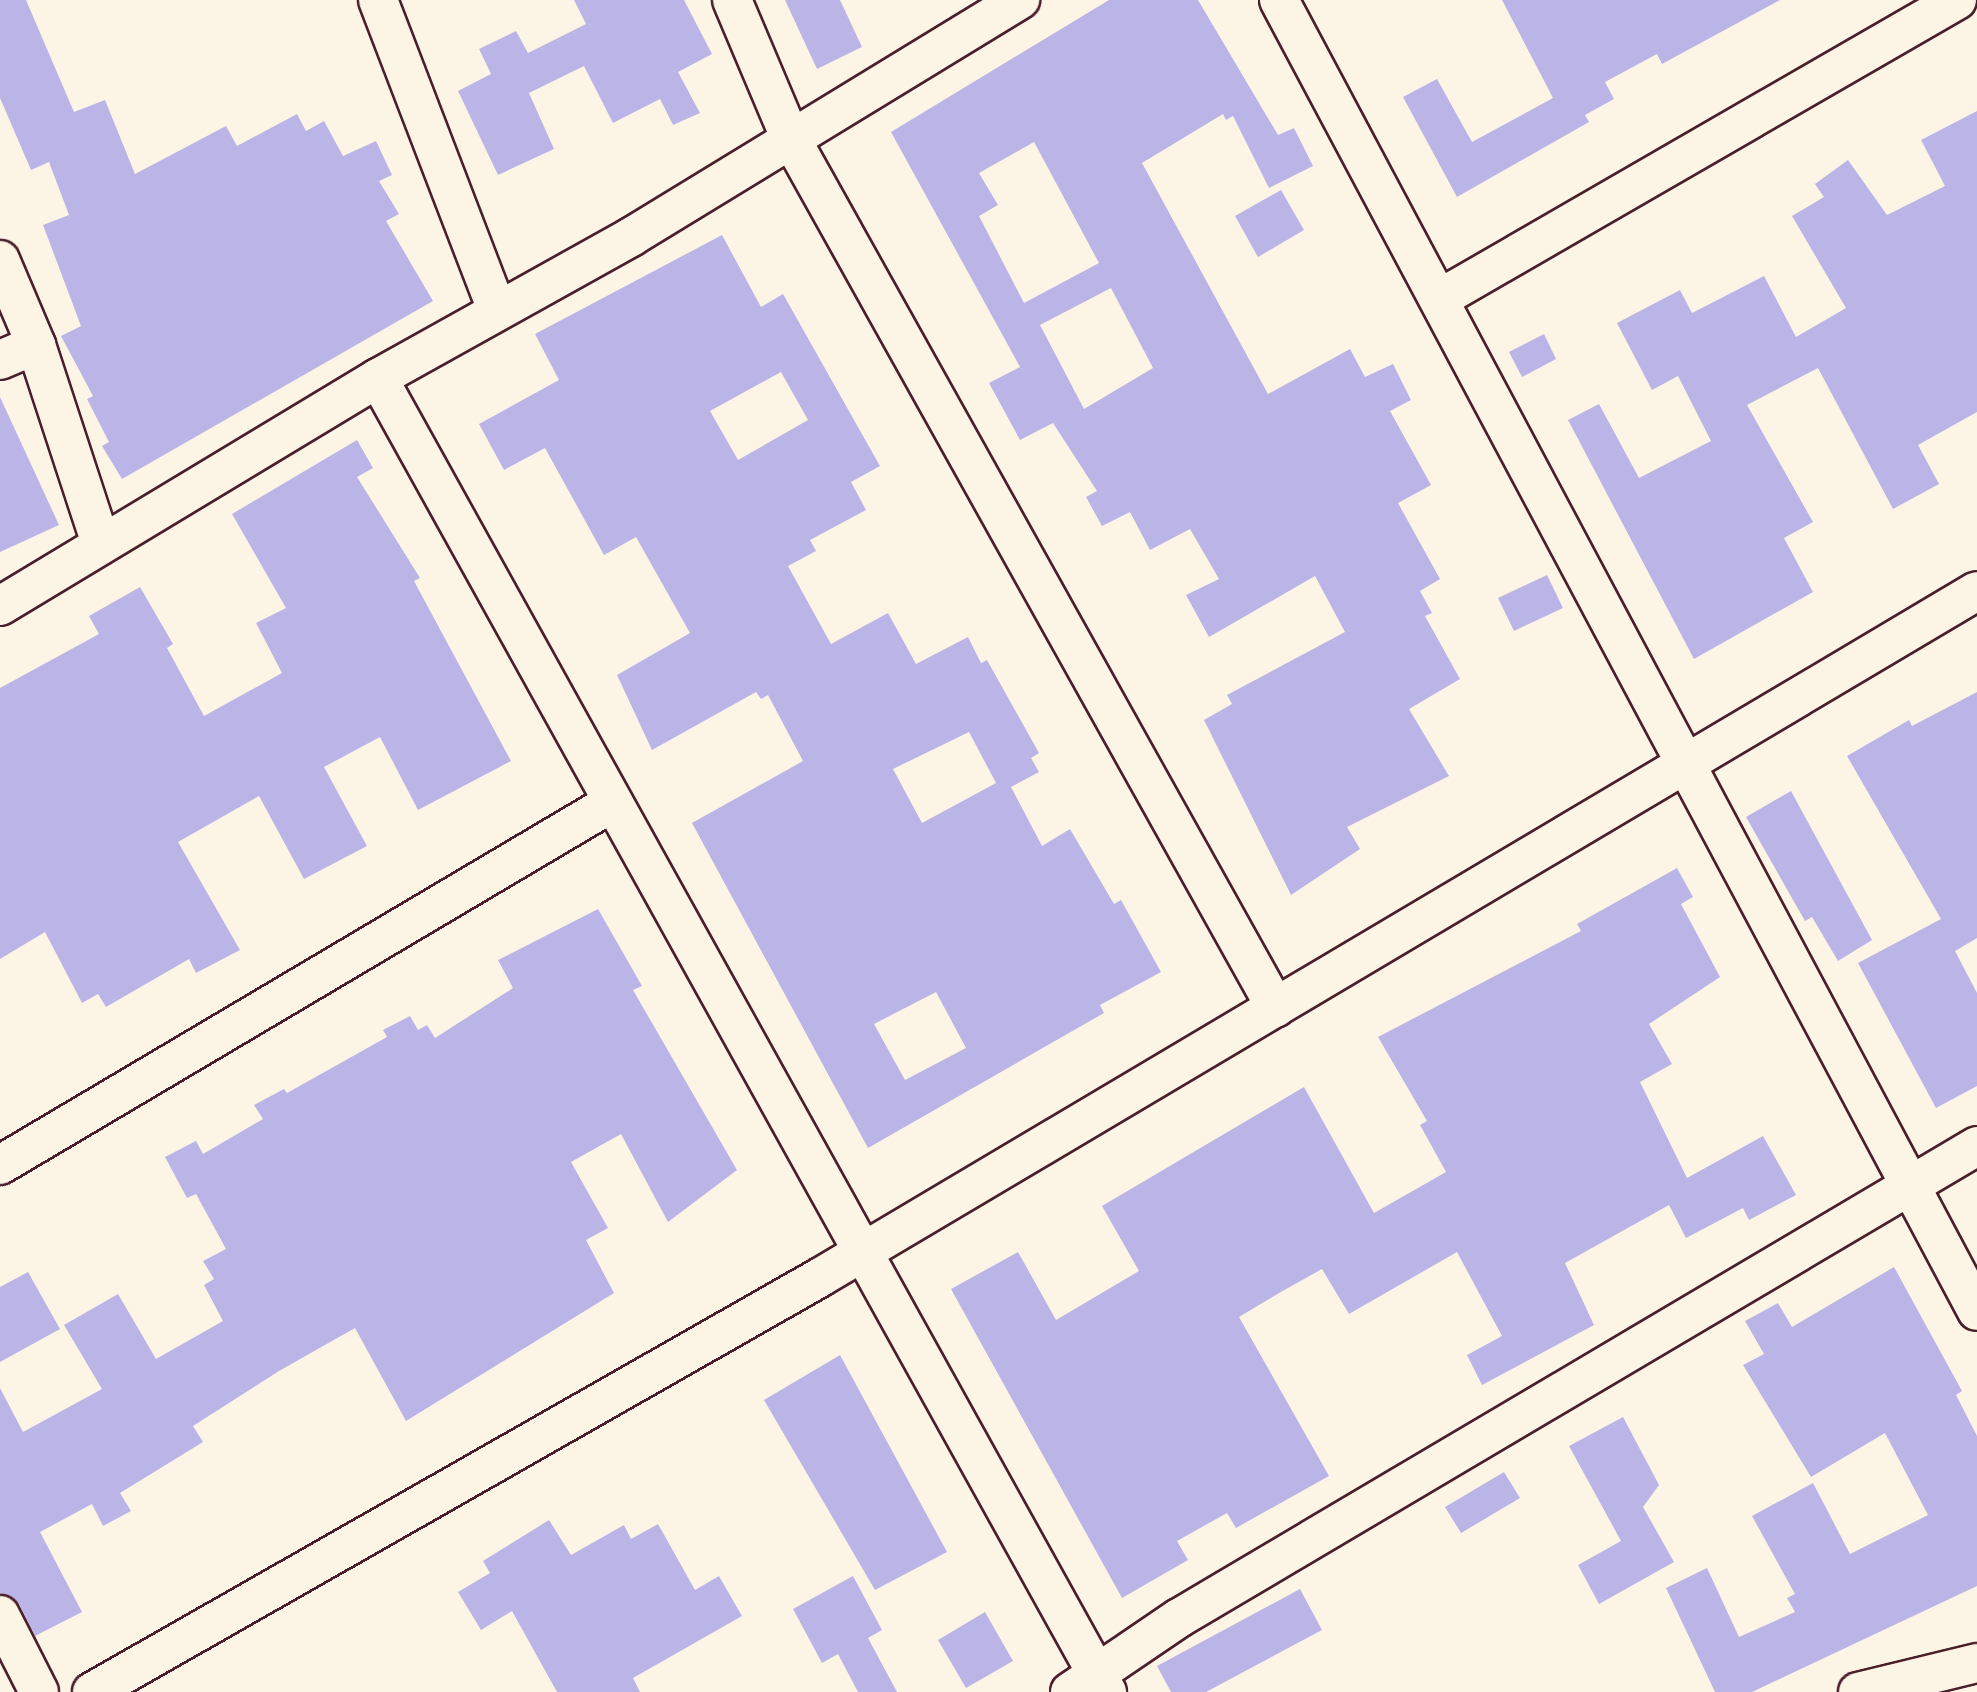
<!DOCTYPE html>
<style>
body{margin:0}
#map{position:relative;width:1977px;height:1692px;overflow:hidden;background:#fcf5e5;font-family:"Comic Neue",sans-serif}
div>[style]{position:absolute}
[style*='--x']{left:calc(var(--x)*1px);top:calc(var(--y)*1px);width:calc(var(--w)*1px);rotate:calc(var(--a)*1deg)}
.building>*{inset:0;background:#bbb5e7}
.roads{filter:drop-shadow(2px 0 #4a1f2b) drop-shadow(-2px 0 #4a1f2b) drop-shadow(0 2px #4a1f2b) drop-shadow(0 -2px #4a1f2b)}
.minor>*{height:38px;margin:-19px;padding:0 19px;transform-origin:19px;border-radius:19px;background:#fcf5e5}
span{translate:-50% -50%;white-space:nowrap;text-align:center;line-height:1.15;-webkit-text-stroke:7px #fcf5e5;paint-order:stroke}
</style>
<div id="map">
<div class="building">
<i style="clip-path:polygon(0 0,26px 0,74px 112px,105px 100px,135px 174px,226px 126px,237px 146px,297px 114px,306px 131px,324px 121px,343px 156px,376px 141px,392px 175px,379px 181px,399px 214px,386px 221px,433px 301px,122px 479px,102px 446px,109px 442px,87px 399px,93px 396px,61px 336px,81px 326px,43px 225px,69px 215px,49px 162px,31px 170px,0 98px)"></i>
<i style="clip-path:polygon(574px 0,684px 0,712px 54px,678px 72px,700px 113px,673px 125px,660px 99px,613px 123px,584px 66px,529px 93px,554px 149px,498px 175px,458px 91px,491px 74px,479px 49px,516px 31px,528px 53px,586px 24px)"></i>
<i style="clip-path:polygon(785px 0,840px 0,862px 47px,817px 69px)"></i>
<i style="clip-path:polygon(evenodd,1109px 0,1198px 0,1278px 135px,1294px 128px,1313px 166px,1269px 188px,1233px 116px,1226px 120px,1223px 114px,1142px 163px,1268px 394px,1350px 349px,1365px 377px,1393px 364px,1411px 400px,1390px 411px,1431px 485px,1398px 503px,1440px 579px,1420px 591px,1432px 613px,1425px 616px,1460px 679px,1409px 709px,1449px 776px,1347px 827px,1360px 849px,1291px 895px,1204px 720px,1232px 704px,1227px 695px,1345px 632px,1315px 576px,1209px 637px,1186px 595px,1219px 579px,1190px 529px,1150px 550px,1130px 512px,1102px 526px,1086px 497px,1097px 491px,1053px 423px,1020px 440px,989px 383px,1020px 367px,891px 132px,1109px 0,1034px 142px,1099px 263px,1024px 303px,979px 216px,998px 205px,979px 173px,1034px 142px,1109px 0,1111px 288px,1153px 368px,1084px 409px,1040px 325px,1111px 288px)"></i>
<i style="clip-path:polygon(1502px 0,1780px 0,1662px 64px,1657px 54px,1605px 82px,1614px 99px,1585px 115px,1589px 122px,1457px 197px,1403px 97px,1437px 79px,1472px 142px,1553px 98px)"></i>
<i style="clip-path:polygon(1977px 111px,1977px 412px,1918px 445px,1939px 484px,1893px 509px,1818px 368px,1747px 405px,1813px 522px,1784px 538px,1813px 592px,1694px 659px,1568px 420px,1599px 404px,1639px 478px,1711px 441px,1678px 376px,1652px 390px,1617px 323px,1680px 290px,1692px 313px,1764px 276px,1796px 337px,1846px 308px,1792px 216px,1824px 197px,1815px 184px,1848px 160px,1887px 215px,1945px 186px,1921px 140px)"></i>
<i style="clip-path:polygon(1281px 190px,1304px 230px,1258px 257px,1235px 216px)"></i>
<i style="clip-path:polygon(evenodd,722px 235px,761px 307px,783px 294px,880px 466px,851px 482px,866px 510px,810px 540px,816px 551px,788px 566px,831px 644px,888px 613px,916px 664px,968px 637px,981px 663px,987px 660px,1039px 753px,1031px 758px,1039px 772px,1011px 787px,1042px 846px,1070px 829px,1114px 904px,1121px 900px,1161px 972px,1100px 1005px,1104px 1013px,868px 1148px,692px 823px,803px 761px,768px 695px,761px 699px,756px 692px,652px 750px,617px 675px,690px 633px,636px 537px,604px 555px,545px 448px,504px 470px,479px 424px,559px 380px,535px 334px,722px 235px,781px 372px,808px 420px,738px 460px,710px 411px,781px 372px,722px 235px,969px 732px,996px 783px,922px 823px,893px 769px,969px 732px,722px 235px,936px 992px,966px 1048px,905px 1080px,874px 1024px,936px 992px)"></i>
<i style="clip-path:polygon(1544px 334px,1556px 359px,1522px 377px,1509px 352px)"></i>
<i style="clip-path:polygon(0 397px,59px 525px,0 552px)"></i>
<i style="clip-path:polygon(357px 440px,373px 468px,357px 477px,420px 578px,414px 581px,511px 761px,418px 810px,380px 737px,324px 767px,367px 846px,304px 879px,259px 796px,178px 842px,240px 950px,196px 973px,189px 959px,106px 1007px,98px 994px,82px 1003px,45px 932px,0 959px,0 688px,99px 634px,89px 616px,140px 587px,173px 644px,167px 648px,204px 716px,282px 673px,256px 623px,286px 608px,232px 514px)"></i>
<i style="clip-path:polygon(1547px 575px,1563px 608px,1514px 631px,1498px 598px)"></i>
<i style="clip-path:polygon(1977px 692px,1977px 938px,1955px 951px,1977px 993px,1977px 1086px,1936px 1108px,1858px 963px,1941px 919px,1847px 756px,1909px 720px,1912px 726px)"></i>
<i style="clip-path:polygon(1791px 791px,1872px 940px,1838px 961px,1812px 917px,1805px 921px,1746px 817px)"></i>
<i style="clip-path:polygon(1677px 868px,1693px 897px,1681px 904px,1720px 977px,1649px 1024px,1672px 1064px,1640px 1082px,1687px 1178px,1763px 1136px,1796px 1195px,1749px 1220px,1743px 1208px,1686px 1238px,1669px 1205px,1565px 1263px,1594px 1325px,1482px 1385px,1467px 1355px,1502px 1336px,1457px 1252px,1349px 1314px,1322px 1269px,1279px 1293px,1239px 1317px,1329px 1476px,1236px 1528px,1227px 1513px,1177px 1541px,1188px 1560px,1122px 1598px,951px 1289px,1018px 1252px,1056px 1320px,1139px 1271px,1102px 1206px,1304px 1087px,1374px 1213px,1446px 1172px,1420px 1125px,1427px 1121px,1378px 1037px,1581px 931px,1577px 924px)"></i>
<i style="clip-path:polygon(598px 909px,642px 986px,633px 990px,737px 1170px,668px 1222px,621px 1134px,571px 1162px,608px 1228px,586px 1240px,614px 1293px,406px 1421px,355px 1328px,279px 1371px,193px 1426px,203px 1442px,120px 1493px,131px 1511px,103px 1526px,92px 1504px,40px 1532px,82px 1612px,35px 1636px,19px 1604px,0 1593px,0 1388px,23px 1432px,102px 1389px,64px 1325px,118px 1294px,156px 1359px,223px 1321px,204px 1285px,214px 1279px,203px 1261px,226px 1249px,196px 1194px,187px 1198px,165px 1157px,196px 1141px,203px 1154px,263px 1119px,254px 1105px,284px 1089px,287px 1093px,387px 1037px,383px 1030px,410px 1016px,418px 1030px,427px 1025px,435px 1038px,513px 988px,498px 960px)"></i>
<i style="clip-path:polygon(1894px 1267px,1962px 1391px,1956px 1395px,1977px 1436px,1977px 1586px,1752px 1692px,1715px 1692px,1666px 1588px,1707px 1568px,1739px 1637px,1795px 1612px,1787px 1598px,1795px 1594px,1752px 1516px,1813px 1483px,1850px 1554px,1928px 1515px,1885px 1433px,1811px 1477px,1743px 1365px,1764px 1354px,1745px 1321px,1778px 1303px,1792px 1327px)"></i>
<i style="clip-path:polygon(28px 1272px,60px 1329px,0 1362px,0 1287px)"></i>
<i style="clip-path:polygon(840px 1355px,947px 1552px,875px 1590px,764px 1400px)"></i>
<i style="clip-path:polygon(1623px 1417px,1659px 1485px,1643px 1507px,1674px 1562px,1599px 1604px,1578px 1565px,1621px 1541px,1569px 1446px)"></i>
<i style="clip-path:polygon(1504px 1472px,1520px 1498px,1461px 1533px,1445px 1507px)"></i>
<i style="clip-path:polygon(549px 1520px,571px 1555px,624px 1525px,631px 1539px,658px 1524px,695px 1590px,719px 1576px,742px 1616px,633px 1678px,640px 1692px,557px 1692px,512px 1611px,481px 1630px,458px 1592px,490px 1573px,483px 1561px)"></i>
<i style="clip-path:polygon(853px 1576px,882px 1630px,868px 1638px,897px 1692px,858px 1692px,838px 1654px,822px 1663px,793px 1609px)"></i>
<i style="clip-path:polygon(1300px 1589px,1322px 1630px,1206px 1692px,1171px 1692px,1157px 1666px)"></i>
<i style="clip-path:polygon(985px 1612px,1013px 1661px,966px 1688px,938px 1640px)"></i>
</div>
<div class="roads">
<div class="minor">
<i style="--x:378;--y:0;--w:332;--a:69"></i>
<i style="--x:732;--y:0;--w:149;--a:67.1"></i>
<i style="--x:790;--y:137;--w:997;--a:60.84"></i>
<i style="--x:1279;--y:0;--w:1485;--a:61.97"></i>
<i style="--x:0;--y:260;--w:92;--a:67"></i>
<i style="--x:36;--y:345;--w:209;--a:71.9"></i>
<i style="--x:1439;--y:299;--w:598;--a:-29.99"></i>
<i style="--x:0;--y:360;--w:39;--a:-23"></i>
<i style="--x:378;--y:378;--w:1503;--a:60.98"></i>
<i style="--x:0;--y:606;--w:441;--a:-31.1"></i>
<i style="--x:378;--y:378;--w:290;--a:-29.1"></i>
<i style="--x:631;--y:237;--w:456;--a:-31.4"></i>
<i style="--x:0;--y:1165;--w:712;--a:-30.63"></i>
<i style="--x:0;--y:1615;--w:86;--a:63.1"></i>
<i style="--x:92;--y:1692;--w:837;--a:-29.66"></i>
<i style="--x:819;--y:1278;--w:1346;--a:-30.68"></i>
<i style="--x:1070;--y:1692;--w:132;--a:-34.2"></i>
<i style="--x:1179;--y:1618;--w:927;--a:-30.6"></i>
<i style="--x:1858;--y:1692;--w:122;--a:-13.7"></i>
</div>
</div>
</div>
